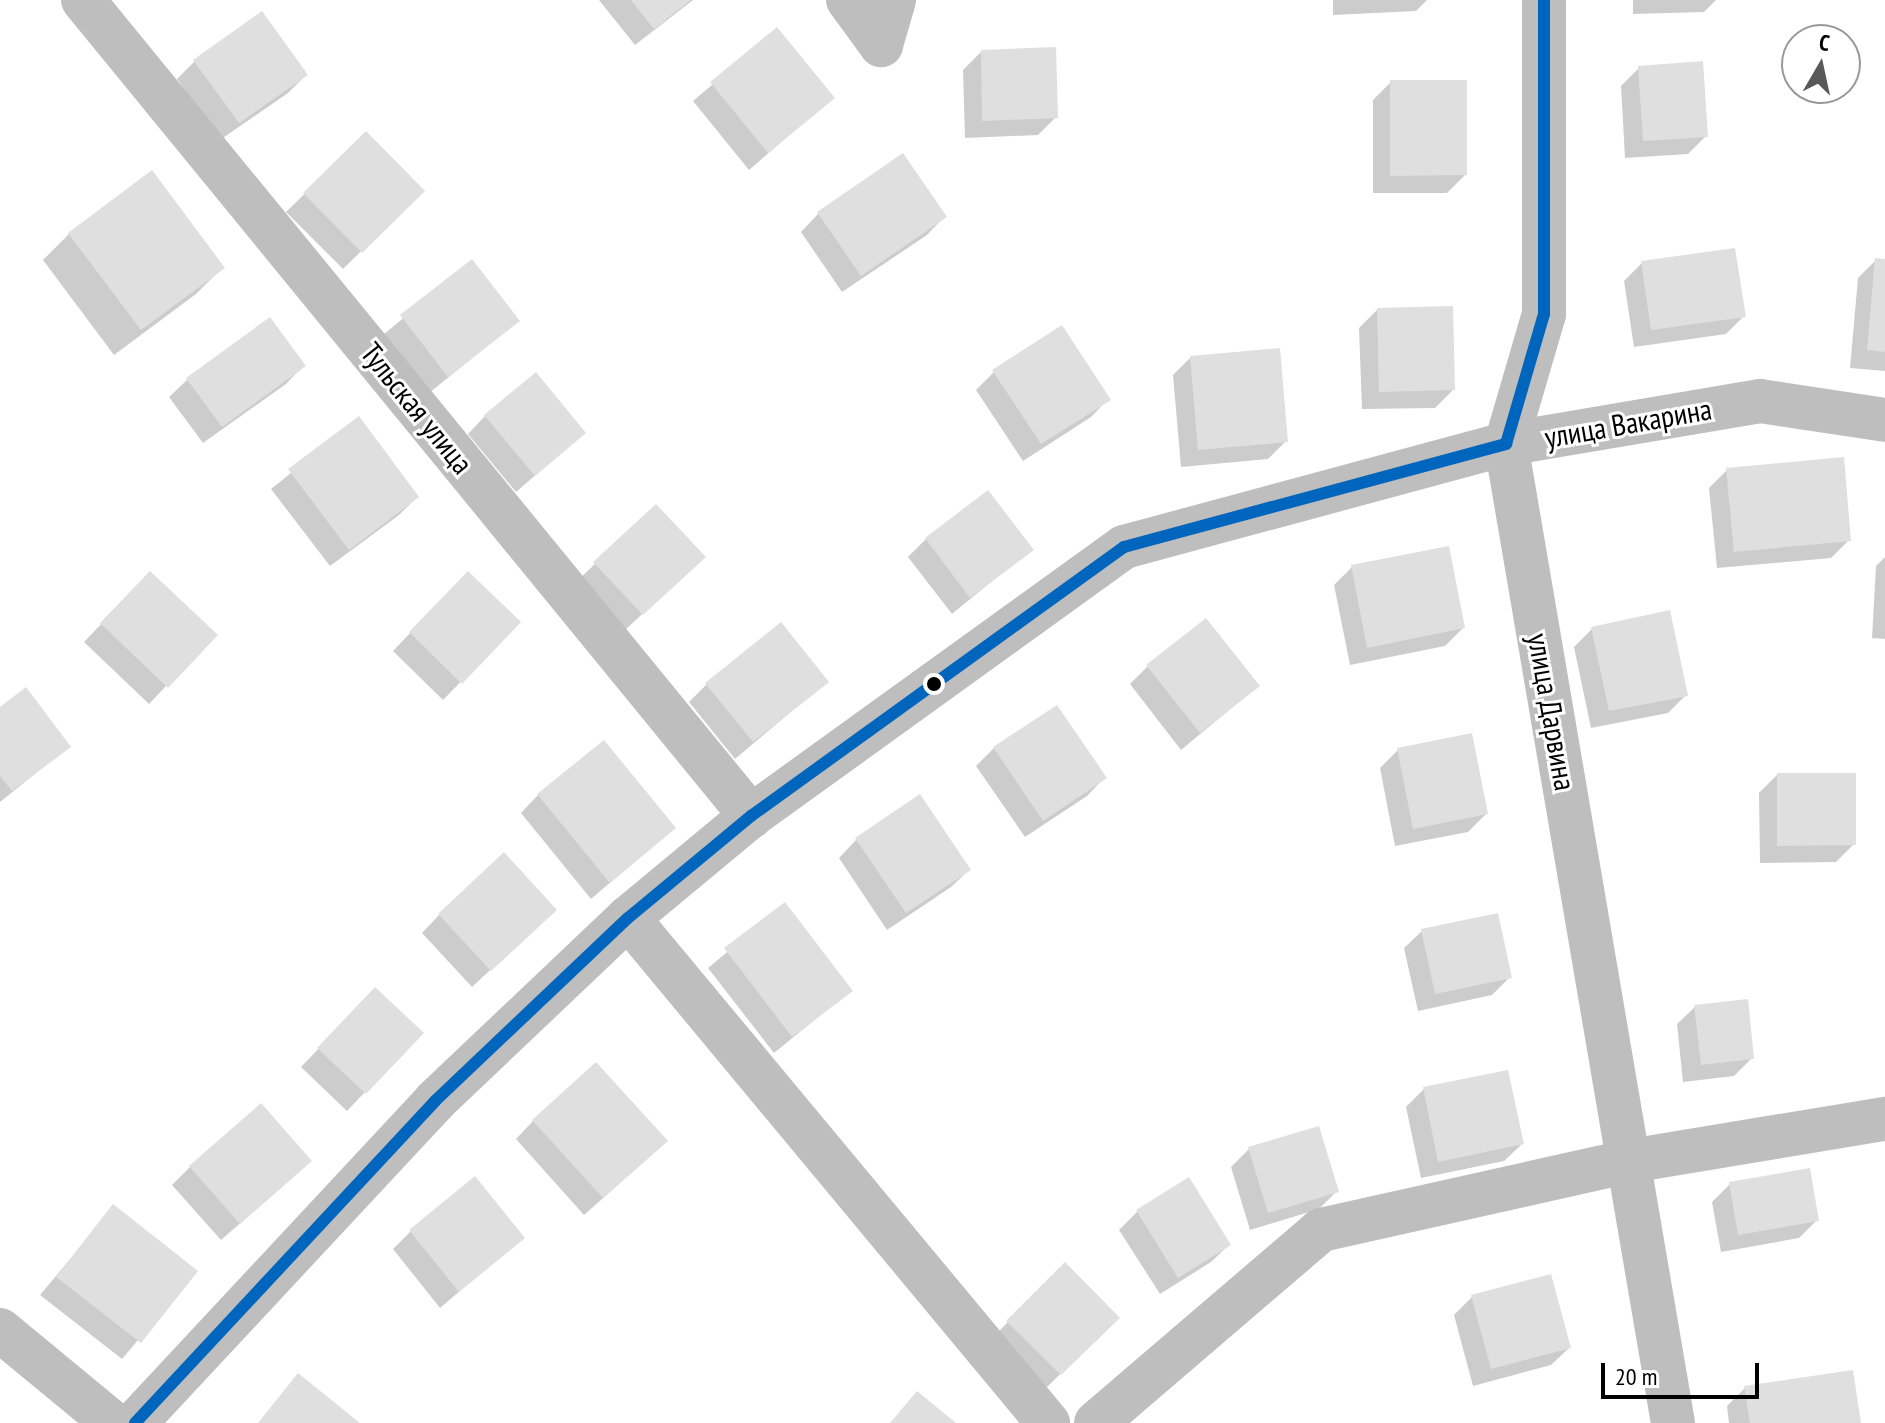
<!DOCTYPE html>
<meta charset="utf-8">
<style>
body{margin:0}
#map{position:relative;width:1885px;height:1423px;overflow:hidden;background:#fff;font-family:"PT Sans Narrow",sans-serif}
div>[style]{position:absolute}
[style*='--x']{left:calc(var(--x)*1px);top:calc(var(--y)*1px);width:calc(var(--w)*1px);rotate:calc(var(--a)*1deg)}
.shadow>*{inset:0;background:#0003}
.building>*{inset:0;background:#dfdfdf}
.minor>*{height:44px;margin:-22px;padding:0 22px;transform-origin:22px;border-radius:22px;background:#bebebe}
.bus-1>*{height:12px;margin:-6px;padding:0 6px;transform-origin:6px;border-radius:6px;background:#0065bd}
.dots>*{width:22px;height:22px;translate:-50% -50%;box-sizing:border-box;border:4px solid #fff;border-radius:50%}
span{translate:-50% -50%;white-space:nowrap;text-align:center;line-height:1.15;-webkit-text-stroke:6px #fff;paint-order:stroke}
.street-label{font-size:30px;color:#000}
.north{position:absolute;left:1781px;top:24px;width:80px;height:80px;box-sizing:border-box;background:#fff;border:2px solid #999;border-radius:50%;rotate:9deg;font-size:22px;font-weight:700;line-height:32px;text-align:center;color:#000}
.north::after{content:'';display:block;margin:auto;width:28px;height:36px;background:#595959;clip-path:polygon(50% 0,100% 100%,50% 72%,0 100%)}
.scale{position:absolute;left:1601px;top:1363px;width:158px;height:36px;box-sizing:border-box;border:4px solid #000;border-top:0;padding-left:10px;font-size:24px;line-height:28px;white-space:nowrap;color:#000;-webkit-text-stroke:6px #fff;paint-order:stroke}
</style>
<div id="map">
<div class="shadow">
<i style="clip-path:polygon(599px 0,693px 0,635px 45px)"></i>
<i style="clip-path:polygon(1333px 0,1427px 0,1416px 11px,1333px 15px)"></i>
<i style="clip-path:polygon(1633px 0,1716px 0,1704px 12px,1633px 14px)"></i>
<i style="clip-path:polygon(777px 30px,833px 97px,749px 170px,693px 101px)"></i>
<i style="clip-path:polygon(981px 52px,1056px 117px,1038px 135px,965px 138px,963px 70px)"></i>
<i style="clip-path:polygon(195px 61px,306px 75px,288px 93px,220px 140px,177px 79px)"></i>
<i style="clip-path:polygon(1639px 68px,1706px 136px,1688px 154px,1625px 158px,1621px 86px)"></i>
<i style="clip-path:polygon(1391px 82px,1465px 175px,1447px 193px,1373px 193px,1373px 100px)"></i>
<i style="clip-path:polygon(366px 134px,422px 191px,343px 269px,286px 212px)"></i>
<i style="clip-path:polygon(818px 214px,944px 217px,927px 235px,842px 292px,801px 232px)"></i>
<i style="clip-path:polygon(69px 234px,222px 268px,196px 294px,114px 355px,43px 260px)"></i>
<i style="clip-path:polygon(1876px 260px,1885px 261px,1885px 371px,1850px 368px,1858px 278px)"></i>
<i style="clip-path:polygon(472px 261px,518px 321px,429px 393px,383px 335px)"></i>
<i style="clip-path:polygon(1642px 263px,1744px 316px,1726px 334px,1634px 347px,1624px 281px)"></i>
<i style="clip-path:polygon(1377px 310px,1453px 390px,1435px 408px,1362px 409px,1359px 328px)"></i>
<i style="clip-path:polygon(269px 320px,303px 366px,286px 384px,203px 443px,169px 397px,187px 380px)"></i>
<i style="clip-path:polygon(1191px 357px,1286px 441px,1268px 459px,1181px 467px,1173px 375px)"></i>
<i style="clip-path:polygon(994px 372px,1108px 399px,1091px 417px,1023px 461px,976px 390px)"></i>
<i style="clip-path:polygon(485px 416px,584px 433px,516px 492px,468px 434px)"></i>
<i style="clip-path:polygon(358px 419px,417px 497px,399px 515px,330px 566px,271px 489px)"></i>
<i style="clip-path:polygon(1727px 470px,1849px 540px,1831px 558px,1717px 568px,1709px 488px)"></i>
<i style="clip-path:polygon(926px 539px,1031px 549px,952px 614px,908px 557px)"></i>
<i style="clip-path:polygon(1885px 557px,1885px 639px,1872px 638px,1876px 566px)"></i>
<i style="clip-path:polygon(595px 564px,685px 574px,624px 631px,577px 581px)"></i>
<i style="clip-path:polygon(1352px 567px,1463px 628px,1445px 646px,1350px 665px,1334px 585px)"></i>
<i style="clip-path:polygon(133px 591px,166px 686px,149px 704px,84px 642px)"></i>
<i style="clip-path:polygon(450px 591px,519px 622px,443px 700px,393px 651px)"></i>
<i style="clip-path:polygon(1592px 629px,1686px 695px,1668px 713px,1591px 728px,1574px 647px)"></i>
<i style="clip-path:polygon(1148px 666px,1258px 686px,1181px 750px,1130px 684px)"></i>
<i style="clip-path:polygon(826px 682px,735px 759px,689px 702px,707px 684px)"></i>
<i style="clip-path:polygon(0 710px,68px 747px,0 802px)"></i>
<i style="clip-path:polygon(994px 748px,1104px 778px,1087px 796px,1025px 837px,976px 766px)"></i>
<i style="clip-path:polygon(1398px 750px,1486px 814px,1468px 832px,1395px 846px,1380px 768px)"></i>
<i style="clip-path:polygon(1777px 775px,1854px 844px,1836px 862px,1760px 863px,1759px 793px)"></i>
<i style="clip-path:polygon(538px 795px,674px 828px,591px 899px,521px 813px)"></i>
<i style="clip-path:polygon(856px 840px,969px 870px,951px 887px,887px 930px,839px 858px)"></i>
<i style="clip-path:polygon(784px 905px,850px 991px,774px 1053px,708px 968px)"></i>
<i style="clip-path:polygon(439px 915px,536px 927px,472px 987px,422px 933px)"></i>
<i style="clip-path:polygon(1422px 931px,1510px 977px,1492px 995px,1418px 1011px,1404px 948px)"></i>
<i style="clip-path:polygon(1695px 1007px,1752px 1058px,1734px 1076px,1683px 1082px,1677px 1024px)"></i>
<i style="clip-path:polygon(358px 1008px,421px 1033px,347px 1111px,301px 1067px)"></i>
<i style="clip-path:polygon(1424px 1089px,1522px 1144px,1504px 1161px,1421px 1178px,1406px 1107px)"></i>
<i style="clip-path:polygon(533px 1121px,647px 1159px,584px 1215px,516px 1139px)"></i>
<i style="clip-path:polygon(1249px 1149px,1337px 1191px,1319px 1209px,1250px 1230px,1231px 1167px)"></i>
<i style="clip-path:polygon(190px 1167px,291px 1179px,221px 1240px,172px 1185px)"></i>
<i style="clip-path:polygon(1188px 1180px,1229px 1245px,1211px 1262px,1160px 1294px,1119px 1230px,1137px 1212px)"></i>
<i style="clip-path:polygon(1730px 1184px,1817px 1220px,1799px 1238px,1721px 1252px,1712px 1202px)"></i>
<i style="clip-path:polygon(114px 1207px,196px 1271px,122px 1359px,40px 1295px)"></i>
<i style="clip-path:polygon(411px 1231px,522px 1238px,440px 1308px,393px 1249px)"></i>
<i style="clip-path:polygon(1065px 1265px,1117px 1318px,1042px 1392px,990px 1340px)"></i>
<i style="clip-path:polygon(1472px 1297px,1569px 1348px,1551px 1365px,1473px 1386px,1454px 1315px)"></i>
<i style="clip-path:polygon(1745px 1388px,1859px 1423px,1729px 1423px,1727px 1406px)"></i>
</div>
<div class="building">
<i style="clip-path:polygon(631px 0,691px 0,654px 29px)"></i>
<i style="clip-path:polygon(262px 11px,308px 75px,239px 123px,193px 60px)"></i>
<i style="clip-path:polygon(777px 27px,835px 98px,768px 153px,710px 82px)"></i>
<i style="clip-path:polygon(1056px 47px,1058px 118px,982px 121px,981px 50px)"></i>
<i style="clip-path:polygon(1703px 61px,1708px 137px,1643px 141px,1638px 66px)"></i>
<i style="clip-path:polygon(1390px 80px,1467px 80px,1467px 175px,1390px 176px)"></i>
<i style="clip-path:polygon(366px 131px,425px 191px,362px 253px,303px 193px)"></i>
<i style="clip-path:polygon(903px 153px,947px 217px,861px 276px,817px 212px)"></i>
<i style="clip-path:polygon(152px 170px,225px 268px,141px 330px,68px 233px)"></i>
<i style="clip-path:polygon(1735px 248px,1746px 317px,1651px 330px,1641px 261px)"></i>
<i style="clip-path:polygon(1875px 258px,1885px 259px,1885px 352px,1867px 350px)"></i>
<i style="clip-path:polygon(472px 259px,520px 321px,448px 377px,400px 315px)"></i>
<i style="clip-path:polygon(1453px 306px,1455px 390px,1379px 392px,1377px 308px)"></i>
<i style="clip-path:polygon(270px 317px,306px 366px,222px 427px,186px 378px)"></i>
<i style="clip-path:polygon(1062px 325px,1111px 400px,1041px 444px,992px 370px)"></i>
<i style="clip-path:polygon(1280px 348px,1288px 442px,1198px 450px,1190px 356px)"></i>
<i style="clip-path:polygon(536px 372px,586px 433px,535px 476px,484px 415px)"></i>
<i style="clip-path:polygon(359px 416px,419px 497px,349px 550px,288px 469px)"></i>
<i style="clip-path:polygon(1844px 457px,1851px 541px,1734px 552px,1726px 468px)"></i>
<i style="clip-path:polygon(988px 490px,1034px 550px,970px 598px,925px 538px)"></i>
<i style="clip-path:polygon(656px 504px,706px 557px,643px 615px,593px 562px)"></i>
<i style="clip-path:polygon(1449px 546px,1465px 628px,1367px 648px,1351px 565px)"></i>
<i style="clip-path:polygon(150px 571px,218px 635px,168px 688px,100px 623px)"></i>
<i style="clip-path:polygon(468px 571px,521px 622px,462px 684px,409px 632px)"></i>
<i style="clip-path:polygon(1670px 610px,1688px 696px,1609px 711px,1591px 627px)"></i>
<i style="clip-path:polygon(1206px 618px,1260px 686px,1200px 733px,1146px 665px)"></i>
<i style="clip-path:polygon(781px 622px,829px 682px,753px 742px,705px 683px)"></i>
<i style="clip-path:polygon(26px 687px,71px 747px,12px 791px,0 776px,0 707px)"></i>
<i style="clip-path:polygon(1057px 705px,1107px 778px,1043px 821px,993px 747px)"></i>
<i style="clip-path:polygon(1472px 733px,1488px 814px,1413px 829px,1397px 748px)"></i>
<i style="clip-path:polygon(604px 740px,676px 828px,610px 883px,537px 794px)"></i>
<i style="clip-path:polygon(1777px 773px,1856px 773px,1856px 845px,1777px 846px)"></i>
<i style="clip-path:polygon(920px 794px,971px 870px,906px 913px,855px 838px)"></i>
<i style="clip-path:polygon(504px 852px,557px 910px,491px 971px,438px 914px)"></i>
<i style="clip-path:polygon(785px 902px,853px 991px,792px 1037px,724px 948px)"></i>
<i style="clip-path:polygon(1498px 913px,1512px 978px,1435px 994px,1421px 929px)"></i>
<i style="clip-path:polygon(375px 987px,424px 1033px,366px 1094px,317px 1048px)"></i>
<i style="clip-path:polygon(1748px 999px,1754px 1059px,1701px 1065px,1694px 1005px)"></i>
<i style="clip-path:polygon(596px 1062px,668px 1141px,603px 1198px,532px 1120px)"></i>
<i style="clip-path:polygon(1508px 1070px,1524px 1144px,1438px 1162px,1423px 1087px)"></i>
<i style="clip-path:polygon(261px 1103px,312px 1161px,240px 1224px,189px 1166px)"></i>
<i style="clip-path:polygon(1319px 1126px,1339px 1192px,1268px 1213px,1248px 1147px)"></i>
<i style="clip-path:polygon(1810px 1168px,1819px 1221px,1738px 1235px,1729px 1182px)"></i>
<i style="clip-path:polygon(475px 1176px,525px 1238px,459px 1292px,409px 1230px)"></i>
<i style="clip-path:polygon(1189px 1177px,1231px 1245px,1178px 1278px,1136px 1210px)"></i>
<i style="clip-path:polygon(113px 1204px,198px 1271px,141px 1343px,56px 1277px)"></i>
<i style="clip-path:polygon(1065px 1262px,1120px 1318px,1061px 1375px,1006px 1321px)"></i>
<i style="clip-path:polygon(1551px 1274px,1571px 1348px,1491px 1369px,1471px 1295px)"></i>
<i style="clip-path:polygon(1853px 1370px,1861px 1423px,1750px 1423px,1744px 1386px)"></i>
<i style="clip-path:polygon(298px 1373px,360px 1423px,258px 1423px)"></i>
<i style="clip-path:polygon(917px 1391px,956px 1423px,890px 1423px)"></i>
</div>
<div class="minor">
<i style="--x:83;--y:0;--w:1055;--a:50.7"></i>
<i style="--x:848;--y:0;--w:56;--a:53.7"></i>
<i style="--x:881;--y:45;--w:47;--a:-73.9"></i>
<i style="--x:1544;--y:0;--w:314;--a:90"></i>
<i style="--x:1544;--y:314;--w:135;--a:106.3"></i>
<i style="--x:1506;--y:444;--w:993;--a:80.32"></i>
<i style="--x:628;--y:918;--w:657;--a:50.25"></i>
<i style="--x:0;--y:1330;--w:146;--a:39.5"></i>
<i style="--x:135;--y:1423;--w:440;--a:-47"></i>
<i style="--x:435;--y:1101;--w:266;--a:-43.5"></i>
<i style="--x:628;--y:918;--w:160;--a:-39.7"></i>
<i style="--x:751;--y:816;--w:460;--a:-35.8"></i>
<i style="--x:1124;--y:547;--w:396;--a:-15.1"></i>
<i style="--x:1506;--y:444;--w:258;--a:-9.6"></i>
<i style="--x:1760;--y:401;--w:126;--a:8.6"></i>
<i style="--x:1096;--y:1423;--w:296;--a:-40.6"></i>
<i style="--x:1321;--y:1230;--w:317;--a:-12.6"></i>
<i style="--x:1630;--y:1161;--w:258;--a:-9.4"></i>
</div>
<div class="bus-1">
<i style="--x:1506;--y:444;--w:135;--a:-73.7"></i>
<i style="--x:1544;--y:314;--w:314;--a:-90"></i>
<i style="--x:135;--y:1423;--w:440;--a:-47"></i>
<i style="--x:435;--y:1101;--w:266;--a:-43.5"></i>
<i style="--x:628;--y:918;--w:160;--a:-39.7"></i>
<i style="--x:751;--y:816;--w:460;--a:-35.8"></i>
<i style="--x:1124;--y:547;--w:396;--a:-15.1"></i>
</div>
<div class="dots">
<i style="left:934px;top:684px;background:#000"></i>
</div>
<div class="street-label">
<span style="left:417px;top:408px;rotate:51deg">Тульская улица</span>
<span style="left:1628px;top:423px;rotate:-10deg">улица Вакарина</span>
<span style="left:1552px;top:712px;rotate:80deg">улица Дарвина</span>
</div>
<div class="north">С</div>
<div class="scale">20 m</div>
</div>
